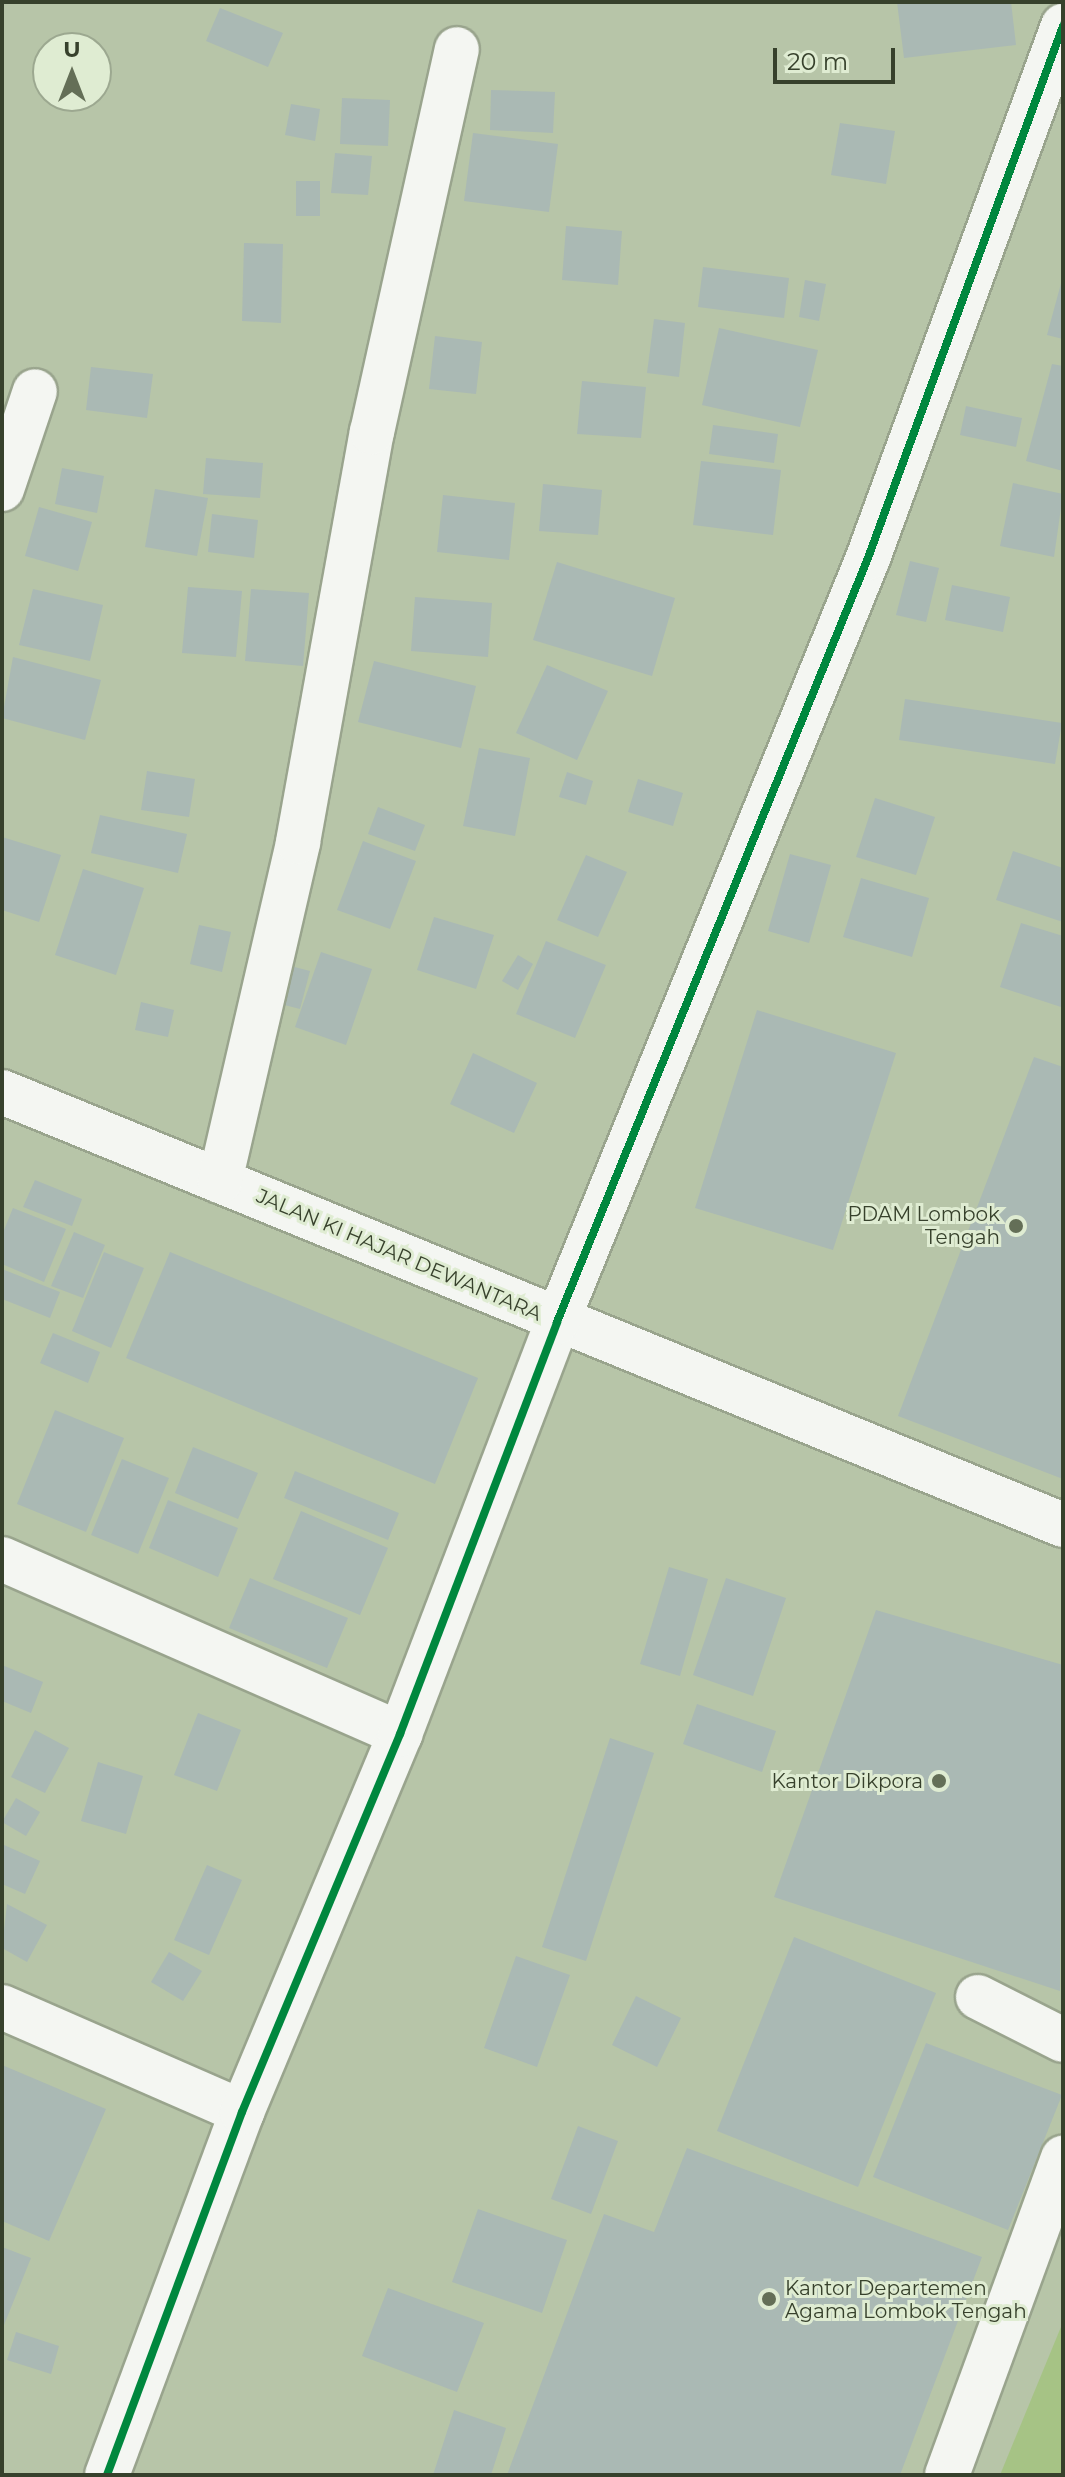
<!DOCTYPE html>
<style>
body{margin:0}
#map{position:relative;width:1065px;height:2477px;overflow:hidden;background:#b7c5a8;font-family:Montserrat,sans-serif}
div>[style]{position:absolute}
[style*='--x']{left:calc(var(--x)*1px);top:calc(var(--y)*1px);width:calc(var(--w)*1px);rotate:calc(var(--a)*1deg)}
.green>*{inset:0;background:#a6c385}
.building>*{inset:0;background:#aab9b4}
.roads{filter:drop-shadow(2px 0 #99a48d) drop-shadow(-2px 0 #99a48d) drop-shadow(0 2px #99a48d) drop-shadow(0 -2px #99a48d)}
.minor>*{height:44px;margin:-22px;padding:0 22px;transform-origin:22px;border-radius:22px;background:#f4f6f2}
.cycleway>*{height:8px;margin:-4px;padding:0 4px;transform-origin:4px;border-radius:4px;background:#00873e}
.dots>*{width:22px;height:22px;translate:-50% -50%;box-sizing:border-box;border:4px solid #dfecd2;border-radius:50%}
span{translate:-50% -50%;white-space:nowrap;text-align:center;line-height:1.15;-webkit-text-stroke:6px #dfecd2;paint-order:stroke}
.poi-label{font-size:20px;color:#37412c}
.right{translate:-100% -50%;text-align:right}
.left{translate:0 -50%;text-align:left}
.street-label{font-size:20px;color:#37412c}
.frame{position:absolute;inset:0;border:4px solid #37412c;pointer-events:none}
.north{position:absolute;left:32px;top:32px;width:80px;height:80px;box-sizing:border-box;background:#dfecd2;border:2px solid #9ca890;border-radius:50%;rotate:0deg;font-size:22px;font-weight:700;line-height:32px;text-align:center;color:#37412c}
.north::after{content:'';display:block;margin:auto;width:28px;height:36px;background:#646f57;clip-path:polygon(50% 0,100% 100%,50% 72%,0 100%)}
.scale{position:absolute;left:773px;top:48px;width:122px;height:36px;box-sizing:border-box;border:4px solid #37412c;border-top:0;padding-left:10px;font-size:24px;line-height:28px;white-space:nowrap;color:#37412c;-webkit-text-stroke:6px #dfecd2;paint-order:stroke}
</style>
<div id="map">
<div class="green">
<i style="clip-path:polygon(1063px 2322px,1063px 2475px,1000px 2475px)"></i>
</div>
<div class="building">
<i style="clip-path:polygon(897px 2px,1011px 2px,1016px 45px,904px 58px)"></i>
<i style="clip-path:polygon(220px 8px,283px 33px,268px 67px,206px 41px)"></i>
<i style="clip-path:polygon(491px 90px,555px 92px,553px 133px,490px 130px)"></i>
<i style="clip-path:polygon(342px 98px,390px 100px,388px 146px,340px 144px)"></i>
<i style="clip-path:polygon(291px 104px,320px 109px,315px 141px,285px 135px)"></i>
<i style="clip-path:polygon(840px 123px,895px 131px,886px 184px,831px 175px)"></i>
<i style="clip-path:polygon(473px 133px,558px 144px,549px 212px,464px 201px)"></i>
<i style="clip-path:polygon(335px 153px,372px 156px,368px 195px,331px 193px)"></i>
<i style="clip-path:polygon(296px 181px,320px 181px,320px 216px,296px 216px)"></i>
<i style="clip-path:polygon(566px 226px,622px 231px,618px 285px,562px 280px)"></i>
<i style="clip-path:polygon(244px 243px,283px 244px,281px 323px,242px 321px)"></i>
<i style="clip-path:polygon(703px 267px,789px 278px,784px 318px,698px 307px)"></i>
<i style="clip-path:polygon(1063px 276px,1063px 339px,1047px 335px)"></i>
<i style="clip-path:polygon(805px 280px,826px 284px,819px 321px,799px 317px)"></i>
<i style="clip-path:polygon(654px 319px,685px 323px,679px 377px,647px 373px)"></i>
<i style="clip-path:polygon(719px 328px,818px 350px,800px 427px,702px 405px)"></i>
<i style="clip-path:polygon(435px 336px,482px 342px,476px 394px,429px 389px)"></i>
<i style="clip-path:polygon(1052px 364px,1063px 366px,1063px 471px,1026px 461px)"></i>
<i style="clip-path:polygon(91px 367px,153px 374px,147px 418px,86px 410px)"></i>
<i style="clip-path:polygon(582px 381px,646px 387px,641px 438px,577px 434px)"></i>
<i style="clip-path:polygon(966px 406px,1022px 418px,1016px 447px,960px 435px)"></i>
<i style="clip-path:polygon(713px 425px,778px 434px,774px 463px,709px 454px)"></i>
<i style="clip-path:polygon(206px 458px,263px 463px,260px 498px,203px 494px)"></i>
<i style="clip-path:polygon(701px 461px,781px 470px,773px 535px,693px 525px)"></i>
<i style="clip-path:polygon(62px 468px,104px 476px,97px 513px,55px 504px)"></i>
<i style="clip-path:polygon(1013px 483px,1063px 494px,1054px 557px,1000px 546px)"></i>
<i style="clip-path:polygon(543px 484px,602px 490px,598px 535px,539px 531px)"></i>
<i style="clip-path:polygon(155px 489px,208px 498px,197px 556px,145px 547px)"></i>
<i style="clip-path:polygon(443px 495px,515px 503px,509px 560px,437px 552px)"></i>
<i style="clip-path:polygon(39px 507px,92px 522px,78px 571px,25px 556px)"></i>
<i style="clip-path:polygon(212px 514px,258px 520px,254px 558px,208px 552px)"></i>
<i style="clip-path:polygon(910px 561px,939px 568px,926px 622px,896px 615px)"></i>
<i style="clip-path:polygon(557px 562px,675px 598px,652px 676px,533px 640px)"></i>
<i style="clip-path:polygon(952px 585px,1010px 597px,1003px 632px,945px 620px)"></i>
<i style="clip-path:polygon(188px 587px,242px 591px,236px 657px,182px 653px)"></i>
<i style="clip-path:polygon(33px 589px,103px 605px,90px 661px,19px 645px)"></i>
<i style="clip-path:polygon(251px 589px,309px 593px,303px 666px,245px 661px)"></i>
<i style="clip-path:polygon(415px 597px,492px 603px,488px 657px,411px 651px)"></i>
<i style="clip-path:polygon(13px 657px,101px 680px,85px 740px,2px 718px)"></i>
<i style="clip-path:polygon(374px 661px,476px 686px,461px 748px,358px 722px)"></i>
<i style="clip-path:polygon(547px 665px,608px 691px,577px 760px,516px 733px)"></i>
<i style="clip-path:polygon(905px 699px,1062px 723px,1055px 764px,899px 740px)"></i>
<i style="clip-path:polygon(479px 748px,530px 758px,515px 836px,463px 826px)"></i>
<i style="clip-path:polygon(147px 771px,195px 779px,189px 817px,141px 810px)"></i>
<i style="clip-path:polygon(567px 772px,593px 781px,586px 805px,559px 797px)"></i>
<i style="clip-path:polygon(638px 779px,683px 793px,673px 826px,628px 812px)"></i>
<i style="clip-path:polygon(875px 798px,935px 817px,916px 875px,856px 857px)"></i>
<i style="clip-path:polygon(378px 807px,425px 825px,415px 851px,368px 834px)"></i>
<i style="clip-path:polygon(100px 815px,187px 834px,178px 873px,91px 853px)"></i>
<i style="clip-path:polygon(2px 837px,61px 855px,39px 922px,2px 910px)"></i>
<i style="clip-path:polygon(363px 841px,416px 861px,390px 929px,337px 910px)"></i>
<i style="clip-path:polygon(1013px 851px,1063px 868px,1063px 922px,996px 900px)"></i>
<i style="clip-path:polygon(790px 854px,831px 865px,809px 943px,768px 931px)"></i>
<i style="clip-path:polygon(586px 855px,627px 872px,598px 937px,557px 920px)"></i>
<i style="clip-path:polygon(83px 869px,144px 888px,116px 975px,55px 955px)"></i>
<i style="clip-path:polygon(861px 878px,929px 898px,912px 957px,843px 937px)"></i>
<i style="clip-path:polygon(434px 917px,494px 935px,476px 989px,417px 970px)"></i>
<i style="clip-path:polygon(1021px 923px,1063px 936px,1061px 1007px,1000px 987px)"></i>
<i style="clip-path:polygon(199px 925px,231px 932px,222px 972px,190px 964px)"></i>
<i style="clip-path:polygon(546px 941px,606px 965px,575px 1038px,516px 1014px)"></i>
<i style="clip-path:polygon(321px 952px,372px 969px,346px 1045px,295px 1027px)"></i>
<i style="clip-path:polygon(518px 955px,533px 964px,518px 990px,502px 981px)"></i>
<i style="clip-path:polygon(279px 963px,310px 971px,300px 1009px,269px 1001px)"></i>
<i style="clip-path:polygon(141px 1002px,174px 1010px,168px 1037px,135px 1030px)"></i>
<i style="clip-path:polygon(757px 1010px,896px 1053px,833px 1250px,695px 1208px)"></i>
<i style="clip-path:polygon(473px 1053px,537px 1083px,514px 1133px,450px 1104px)"></i>
<i style="clip-path:polygon(1034px 1057px,1063px 1067px,1063px 1479px,898px 1416px)"></i>
<i style="clip-path:polygon(35px 1180px,82px 1199px,72px 1226px,23px 1207px)"></i>
<i style="clip-path:polygon(13px 1208px,66px 1229px,44px 1282px,2px 1264px,2px 1235px)"></i>
<i style="clip-path:polygon(74px 1232px,105px 1245px,83px 1298px,51px 1286px)"></i>
<i style="clip-path:polygon(104px 1252px,144px 1268px,111px 1348px,72px 1331px)"></i>
<i style="clip-path:polygon(170px 1252px,478px 1378px,435px 1484px,126px 1358px)"></i>
<i style="clip-path:polygon(2px 1269px,60px 1292px,50px 1318px,2px 1299px)"></i>
<i style="clip-path:polygon(53px 1333px,100px 1352px,88px 1383px,40px 1363px)"></i>
<i style="clip-path:polygon(55px 1410px,124px 1438px,86px 1532px,17px 1504px)"></i>
<i style="clip-path:polygon(193px 1447px,258px 1473px,238px 1519px,175px 1493px)"></i>
<i style="clip-path:polygon(122px 1459px,169px 1478px,138px 1554px,91px 1535px)"></i>
<i style="clip-path:polygon(295px 1471px,399px 1513px,388px 1540px,284px 1498px)"></i>
<i style="clip-path:polygon(168px 1500px,238px 1528px,218px 1577px,149px 1548px)"></i>
<i style="clip-path:polygon(301px 1511px,388px 1548px,360px 1615px,273px 1579px)"></i>
<i style="clip-path:polygon(669px 1567px,708px 1579px,680px 1676px,640px 1664px)"></i>
<i style="clip-path:polygon(250px 1578px,348px 1618px,327px 1668px,229px 1628px)"></i>
<i style="clip-path:polygon(726px 1578px,786px 1598px,753px 1696px,693px 1675px)"></i>
<i style="clip-path:polygon(876px 1610px,1063px 1665px,1060px 1991px,774px 1897px)"></i>
<i style="clip-path:polygon(2px 1665px,43px 1682px,31px 1713px,2px 1701px)"></i>
<i style="clip-path:polygon(697px 1704px,776px 1731px,762px 1772px,683px 1744px)"></i>
<i style="clip-path:polygon(198px 1713px,241px 1730px,217px 1791px,174px 1775px)"></i>
<i style="clip-path:polygon(35px 1730px,69px 1748px,45px 1793px,11px 1777px)"></i>
<i style="clip-path:polygon(610px 1738px,654px 1753px,586px 1961px,542px 1947px)"></i>
<i style="clip-path:polygon(98px 1762px,143px 1776px,126px 1834px,81px 1821px)"></i>
<i style="clip-path:polygon(16px 1798px,40px 1812px,26px 1836px,2px 1822px)"></i>
<i style="clip-path:polygon(4px 1845px,40px 1861px,25px 1894px,2px 1884px)"></i>
<i style="clip-path:polygon(207px 1865px,242px 1880px,209px 1955px,174px 1940px)"></i>
<i style="clip-path:polygon(7px 1904px,47px 1925px,27px 1962px,2px 1948px)"></i>
<i style="clip-path:polygon(794px 1937px,936px 1993px,858px 2187px,717px 2131px)"></i>
<i style="clip-path:polygon(169px 1952px,202px 1971px,183px 2001px,151px 1982px)"></i>
<i style="clip-path:polygon(516px 1956px,570px 1975px,537px 2067px,484px 2048px)"></i>
<i style="clip-path:polygon(636px 1996px,681px 2018px,657px 2067px,612px 2045px)"></i>
<i style="clip-path:polygon(926px 2043px,1062px 2095px,1008px 2230px,873px 2177px)"></i>
<i style="clip-path:polygon(2px 2065px,106px 2109px,49px 2241px,2px 2221px)"></i>
<i style="clip-path:polygon(578px 2126px,618px 2141px,591px 2214px,551px 2199px)"></i>
<i style="clip-path:polygon(687px 2148px,982px 2257px,900px 2475px,507px 2475px,604px 2214px,654px 2232px)"></i>
<i style="clip-path:polygon(478px 2209px,567px 2240px,542px 2313px,452px 2282px)"></i>
<i style="clip-path:polygon(2px 2247px,31px 2258px,2px 2330px)"></i>
<i style="clip-path:polygon(388px 2288px,484px 2323px,457px 2392px,362px 2356px)"></i>
<i style="clip-path:polygon(16px 2332px,59px 2346px,51px 2374px,7px 2360px)"></i>
<i style="clip-path:polygon(454px 2410px,506px 2428px,491px 2475px,433px 2475px)"></i>
</div>
<div class="roads">
<div class="minor">
<i style="--x:2;--y:489;--w:103;--a:-71.4"></i>
<i style="--x:2;--y:1092;--w:1146;--a:22.2"></i>
<i style="--x:220;--y:1181;--w:348;--a:-77"></i>
<i style="--x:298;--y:842;--w:417;--a:-79.8"></i>
<i style="--x:372;--y:432;--w:392;--a:-77.5"></i>
<i style="--x:2;--y:1559;--w:435;--a:23.7"></i>
<i style="--x:978;--y:1997;--w:95;--a:26.8"></i>
<i style="--x:2;--y:2007;--w:262;--a:23.6"></i>
<i style="--x:107;--y:2475;--w:387;--a:-69.6"></i>
<i style="--x:242;--y:2112;--w:410;--a:-67.3"></i>
<i style="--x:400;--y:1734;--w:441;--a:-69.1"></i>
<i style="--x:557;--y:1322;--w:825;--a:-67.85"></i>
<i style="--x:868;--y:558;--w:567;--a:-69.87"></i>
<i style="--x:947;--y:2475;--w:338;--a:-69.9"></i>
</div>
</div>
<div class="cycleway">
<i style="--x:107;--y:2475;--w:387;--a:-69.6"></i>
<i style="--x:242;--y:2112;--w:410;--a:-67.3"></i>
<i style="--x:400;--y:1734;--w:441;--a:-69.1"></i>
<i style="--x:557;--y:1322;--w:825;--a:-67.85"></i>
<i style="--x:868;--y:558;--w:567;--a:-69.87"></i>
</div>
<div class="dots">
<i style="left:1016px;top:1226px;background:#646f57"></i>
<i style="left:939px;top:1781px;background:#646f57"></i>
<i style="left:769px;top:2299px;background:#646f57"></i>
</div>
<div class="poi-label">
<span class="right" style="left:1000px;top:1226px">PDAM Lombok<br>Tengah</span>
<span class="right" style="left:923px;top:1781px">Kantor Dikpora</span>
<span class="left" style="left:785px;top:2300px">Kantor Departemen<br>Agama Lombok Tengah</span>
</div>
<div class="street-label">
<span style="left:399px;top:1255px;rotate:23deg">JALAN KI HAJAR DEWANTARA</span>
</div>
<div class="frame"></div>
<div class="north">U</div>
<div class="scale">20 m</div>
</div>
